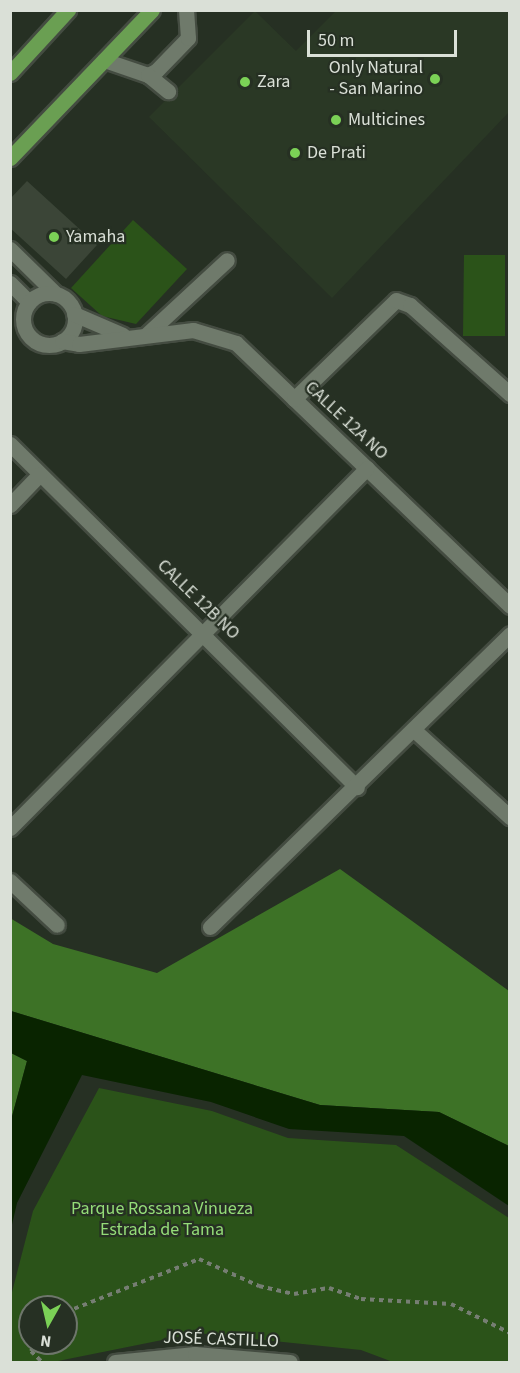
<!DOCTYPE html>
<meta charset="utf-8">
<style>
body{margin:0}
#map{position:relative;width:520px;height:1373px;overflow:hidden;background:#263023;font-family:"Source Sans 3",sans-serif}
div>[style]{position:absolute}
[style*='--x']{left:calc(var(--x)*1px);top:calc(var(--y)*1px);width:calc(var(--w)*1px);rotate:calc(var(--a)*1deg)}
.built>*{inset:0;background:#2a3825}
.green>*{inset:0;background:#2b5319}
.forest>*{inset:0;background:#3d7226}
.water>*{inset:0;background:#092400}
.building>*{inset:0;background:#3b4537}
.path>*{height:4px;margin-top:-2px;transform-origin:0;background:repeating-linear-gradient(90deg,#767e73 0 4.5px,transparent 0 9px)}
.roads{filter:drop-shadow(2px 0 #444c41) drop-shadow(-2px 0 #444c41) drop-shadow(0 2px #444c41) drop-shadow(0 -2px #444c41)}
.minor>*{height:15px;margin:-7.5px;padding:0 7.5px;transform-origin:7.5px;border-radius:7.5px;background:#6f7a6b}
.minor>.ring{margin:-7.5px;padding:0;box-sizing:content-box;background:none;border:15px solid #6f7a6b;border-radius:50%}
.major>*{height:15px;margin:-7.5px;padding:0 7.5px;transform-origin:7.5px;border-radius:7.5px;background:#6a9f52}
.dots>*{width:16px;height:16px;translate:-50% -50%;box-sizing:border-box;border:3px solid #263023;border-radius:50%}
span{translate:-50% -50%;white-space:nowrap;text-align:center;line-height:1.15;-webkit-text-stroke:4.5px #263023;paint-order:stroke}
.poi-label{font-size:18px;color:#dae0d7}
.right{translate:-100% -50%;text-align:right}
.left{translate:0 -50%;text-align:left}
.street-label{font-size:18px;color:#dae0d7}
.park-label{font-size:18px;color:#94dc78}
.frame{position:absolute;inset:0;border:12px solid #dae0d7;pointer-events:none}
.north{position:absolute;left:18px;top:1295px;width:60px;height:60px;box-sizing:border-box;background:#263023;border:2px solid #6e766b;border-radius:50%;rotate:188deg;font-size:16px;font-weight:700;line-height:24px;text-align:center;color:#dae0d7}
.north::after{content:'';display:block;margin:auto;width:21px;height:27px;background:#7bd156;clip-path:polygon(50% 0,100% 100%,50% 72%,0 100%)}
.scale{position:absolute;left:307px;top:30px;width:150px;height:27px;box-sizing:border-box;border:3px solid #dae0d7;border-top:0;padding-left:8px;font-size:18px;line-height:21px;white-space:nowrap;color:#dae0d7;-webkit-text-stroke:4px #263023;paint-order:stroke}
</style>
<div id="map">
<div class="built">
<i style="clip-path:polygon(255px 11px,296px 51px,336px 11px,509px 11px,509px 112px,332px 298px,149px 117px)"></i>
</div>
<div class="green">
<i style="clip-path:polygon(133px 220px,187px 269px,136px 324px,102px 316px,71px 288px)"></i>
<i style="clip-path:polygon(464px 255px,505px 255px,505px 336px,463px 336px)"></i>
<i style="clip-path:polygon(evenodd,99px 1088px,212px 1111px,288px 1138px,396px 1145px,509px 1218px,509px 1362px,393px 1362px,361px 1350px,197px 1333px,53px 1362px,11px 1362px,11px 1296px,33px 1211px,99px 1088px,30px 1307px,66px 1307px,66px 1343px,30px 1343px,30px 1307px)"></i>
</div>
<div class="forest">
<i style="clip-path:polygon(340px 869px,509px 991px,509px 1146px,439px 1112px,320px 1105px,11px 1011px,10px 918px,53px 944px,157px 973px)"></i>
<i style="clip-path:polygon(11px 1053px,27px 1061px,11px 1120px)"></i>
</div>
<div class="water">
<i style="clip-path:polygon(11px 1011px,320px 1105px,439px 1112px,509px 1146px,509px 1206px,404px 1136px,289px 1129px,211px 1102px,82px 1075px,17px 1203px,11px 1229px,11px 1120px,27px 1061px,11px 1053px)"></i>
</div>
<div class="building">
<i style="clip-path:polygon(27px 181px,97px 245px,66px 279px,10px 228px,10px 199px)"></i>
</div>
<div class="path">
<i style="--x:66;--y:1312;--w:143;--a:-21.7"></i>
<i style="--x:199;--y:1259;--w:66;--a:24.2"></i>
<i style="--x:259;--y:1286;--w:36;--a:13"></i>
<i style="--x:294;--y:1294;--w:36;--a:-10"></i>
<i style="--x:329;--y:1288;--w:34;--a:19"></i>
<i style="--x:361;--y:1299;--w:90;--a:3.2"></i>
<i style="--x:451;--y:1304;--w:66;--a:26.2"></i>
<i style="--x:38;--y:1343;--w:11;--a:131"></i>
<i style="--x:31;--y:1351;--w:16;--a:45"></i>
</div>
<div class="roads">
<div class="minor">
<i style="--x:104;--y:60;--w:46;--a:18.8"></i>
<i style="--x:148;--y:75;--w:9;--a:-27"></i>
<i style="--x:156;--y:71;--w:46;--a:-45.9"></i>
<i style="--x:188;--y:38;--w:28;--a:-94"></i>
<i style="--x:148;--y:75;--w:26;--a:39"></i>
<i style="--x:10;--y:249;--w:64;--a:44.4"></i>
<i style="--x:10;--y:283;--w:27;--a:45"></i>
<i class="ring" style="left:23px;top:293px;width:37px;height:37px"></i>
<i style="--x:74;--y:314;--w:53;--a:23.2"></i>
<i style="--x:146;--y:335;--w:110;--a:-42.8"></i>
<i style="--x:62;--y:341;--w:17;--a:10"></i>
<i style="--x:79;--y:344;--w:115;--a:-7"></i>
<i style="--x:193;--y:330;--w:45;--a:16.8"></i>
<i style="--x:236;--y:343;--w:380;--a:43.8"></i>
<i style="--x:294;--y:399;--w:142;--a:-44.1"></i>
<i style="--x:396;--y:300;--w:15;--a:20"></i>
<i style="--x:410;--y:305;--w:134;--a:41.7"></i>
<i style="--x:10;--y:444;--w:488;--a:44.7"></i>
<i style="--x:10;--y:505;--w:42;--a:-46"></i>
<i style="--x:414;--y:730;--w:130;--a:42.2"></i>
<i style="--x:10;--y:828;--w:507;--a:-45.24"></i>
<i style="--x:10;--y:881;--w:64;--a:43.1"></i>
<i style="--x:210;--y:927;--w:419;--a:-44.3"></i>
<i style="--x:115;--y:1362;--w:80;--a:-5.7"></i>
<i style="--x:195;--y:1354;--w:95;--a:4.8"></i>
</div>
<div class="major">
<i style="--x:10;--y:73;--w:86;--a:-47.4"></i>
<i style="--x:10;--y:158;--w:205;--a:-46.2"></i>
</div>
</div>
<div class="dots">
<i style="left:435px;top:79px;background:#7bd156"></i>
<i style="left:245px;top:82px;background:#7bd156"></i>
<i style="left:336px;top:120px;background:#7bd156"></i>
<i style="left:295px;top:153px;background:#7bd156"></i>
<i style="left:54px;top:237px;background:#7bd156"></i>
</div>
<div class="poi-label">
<span class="right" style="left:423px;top:79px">Only Natural<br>- San Marino</span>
<span class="left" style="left:257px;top:82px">Zara</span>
<span class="left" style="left:348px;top:120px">Multicines</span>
<span class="left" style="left:307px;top:153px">De Prati</span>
<span class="left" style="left:66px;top:237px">Yamaha</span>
</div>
<div class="street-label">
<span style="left:346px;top:421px;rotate:43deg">CALLE 12A NO</span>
<span style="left:198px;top:600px;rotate:44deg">CALLE 12B NO</span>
<span style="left:221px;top:1340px;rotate:2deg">JOSÉ CASTILLO</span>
</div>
<div class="park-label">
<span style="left:162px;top:1220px">Parque Rossana Vinueza<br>Estrada de Tama</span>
</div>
<div class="frame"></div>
<div class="north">N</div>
<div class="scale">50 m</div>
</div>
